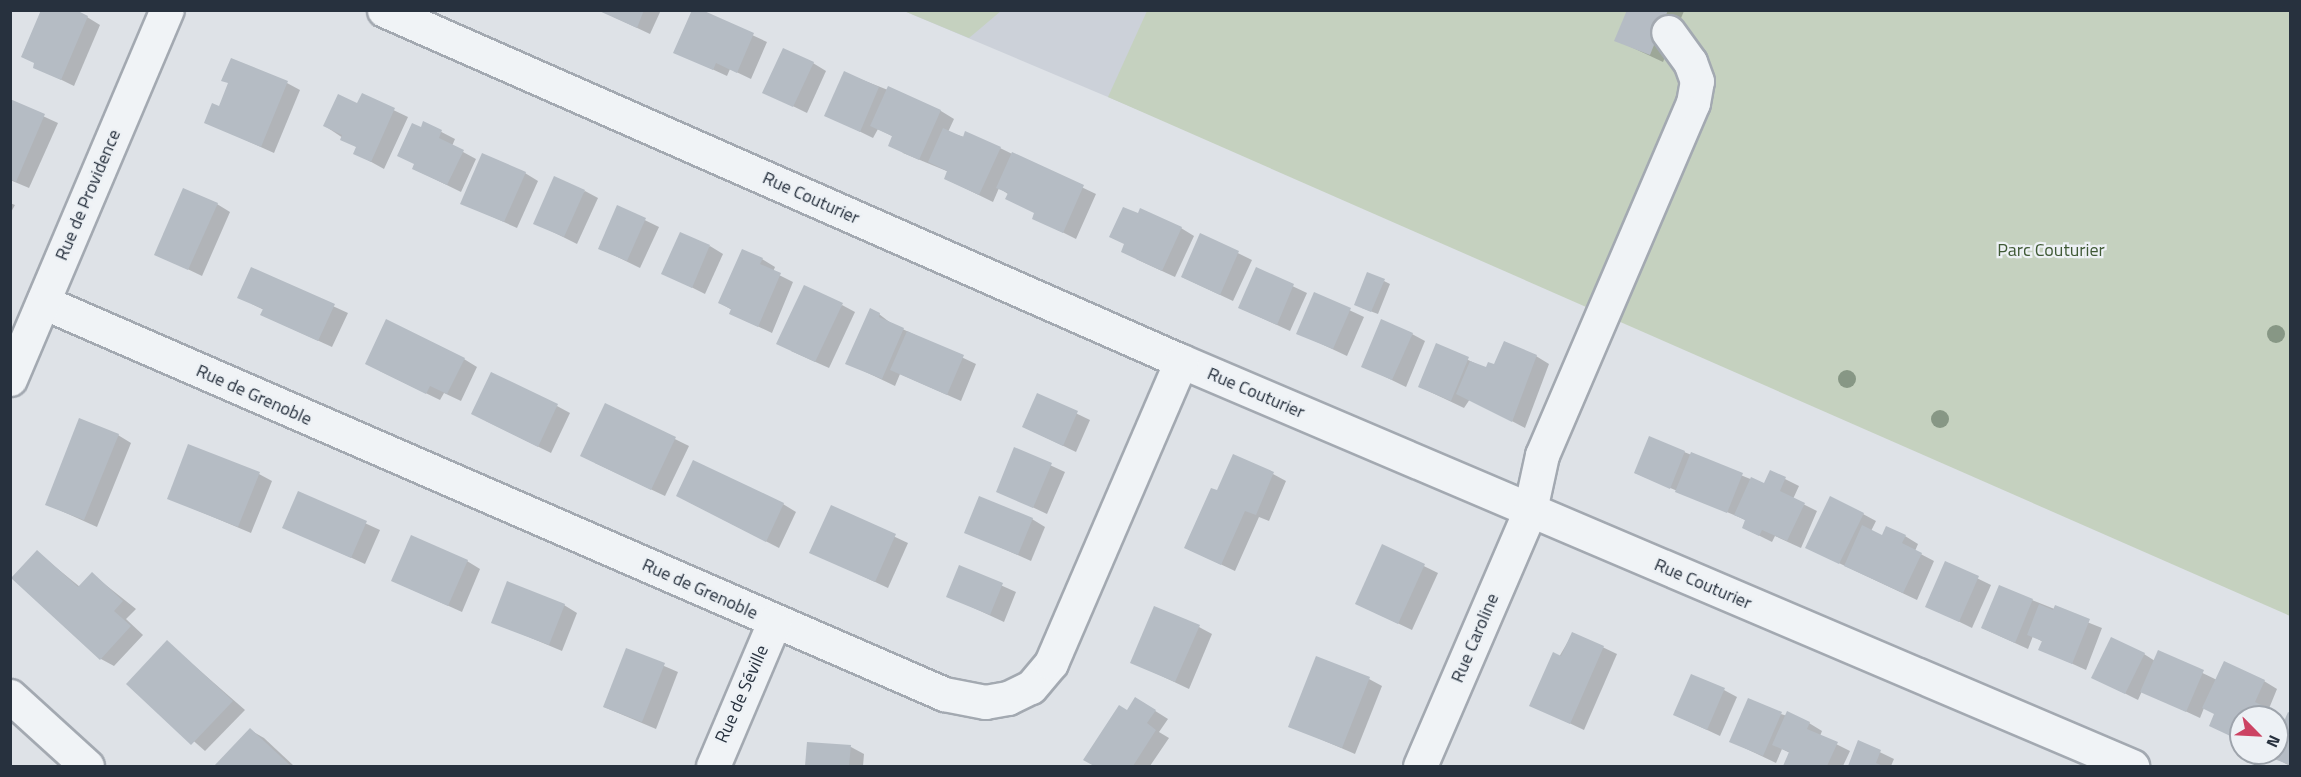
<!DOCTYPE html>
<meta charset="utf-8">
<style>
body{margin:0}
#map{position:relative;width:2301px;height:777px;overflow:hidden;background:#dee2e7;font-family:"Titillium Web",sans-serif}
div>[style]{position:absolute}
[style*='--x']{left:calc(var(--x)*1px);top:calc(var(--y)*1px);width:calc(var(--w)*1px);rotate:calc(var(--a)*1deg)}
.built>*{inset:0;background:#ccd1d9}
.green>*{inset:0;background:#c5d1bf}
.shadow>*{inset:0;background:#0003}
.building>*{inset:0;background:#b5bcc4}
.roads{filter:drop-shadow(2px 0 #a3a9b1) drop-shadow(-2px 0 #a3a9b1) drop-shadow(0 2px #a3a9b1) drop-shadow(0 -2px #a3a9b1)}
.minor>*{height:33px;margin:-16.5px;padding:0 16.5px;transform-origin:16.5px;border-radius:16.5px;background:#f0f3f6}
.trees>*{width:18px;height:18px;margin:-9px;border-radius:50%;background:#879785}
span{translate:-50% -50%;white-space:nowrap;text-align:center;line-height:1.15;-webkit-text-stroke:4.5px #edf1f5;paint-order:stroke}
.street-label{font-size:18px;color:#27313e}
.park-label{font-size:18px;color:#3f5935}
.frame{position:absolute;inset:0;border:12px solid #27313e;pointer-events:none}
.north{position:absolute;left:2229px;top:705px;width:60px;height:60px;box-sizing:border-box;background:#edf1f5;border:2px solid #9ea4ac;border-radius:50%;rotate:114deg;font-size:16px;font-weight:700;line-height:24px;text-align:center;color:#27313e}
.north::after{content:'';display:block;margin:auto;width:21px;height:27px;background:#cc4363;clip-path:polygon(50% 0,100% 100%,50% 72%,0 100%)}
</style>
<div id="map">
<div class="built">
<i style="clip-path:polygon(904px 11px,1231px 11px,1179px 127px)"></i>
</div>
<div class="green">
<i style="clip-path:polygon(904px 11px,1001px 10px,1001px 11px,969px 38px)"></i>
<i style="clip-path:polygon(1147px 11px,2290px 11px,2290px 616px,1108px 97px)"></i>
</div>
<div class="shadow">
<i style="clip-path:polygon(599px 10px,661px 10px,650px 34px)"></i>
<i style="clip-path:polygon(698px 10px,767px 42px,751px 79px,730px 69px,727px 76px,675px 52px)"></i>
<i style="clip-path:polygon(1629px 10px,1684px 11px,1663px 62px,1616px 40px)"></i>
<i style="clip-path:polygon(87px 17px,100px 25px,74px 86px,35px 67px)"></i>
<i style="clip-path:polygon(813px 63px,826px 71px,807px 113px,764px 92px)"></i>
<i style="clip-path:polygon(845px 73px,941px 111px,954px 119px,948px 132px,1000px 148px,1096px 194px,1076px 239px,1034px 218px,1036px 213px,999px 188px,993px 202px,946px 179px,949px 172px,903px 153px,894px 137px,878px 129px,873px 138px,826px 115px)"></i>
<i style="clip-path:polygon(287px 83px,300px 90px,274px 153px,206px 122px,219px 108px)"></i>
<i style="clip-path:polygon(362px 95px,408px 117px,384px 169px,355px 153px,358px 148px,325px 126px,358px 105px)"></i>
<i style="clip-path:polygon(10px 101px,58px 123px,29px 188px,10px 180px)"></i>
<i style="clip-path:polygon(424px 123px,455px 139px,452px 146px,476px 159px,461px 192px,414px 169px)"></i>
<i style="clip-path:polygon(525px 173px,538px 181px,517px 228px,462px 203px)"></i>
<i style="clip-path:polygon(585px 191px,598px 198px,577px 244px,535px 223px)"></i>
<i style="clip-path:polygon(10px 203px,15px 205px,10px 214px)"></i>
<i style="clip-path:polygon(217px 204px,230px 212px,202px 276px,156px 254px)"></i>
<i style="clip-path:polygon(618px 207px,659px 227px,640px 268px,599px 248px)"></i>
<i style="clip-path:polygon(1181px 228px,1194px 236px,1175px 277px,1136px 259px)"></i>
<i style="clip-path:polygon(1201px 235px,1252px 260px,1233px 301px,1182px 277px)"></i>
<i style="clip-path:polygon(710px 246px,723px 254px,705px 294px,663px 273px)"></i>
<i style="clip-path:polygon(762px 259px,775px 267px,773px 272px,793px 282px,772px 333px,731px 314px,732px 310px,720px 303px)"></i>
<i style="clip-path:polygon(252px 269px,348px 313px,332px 347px,262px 315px,264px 310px,252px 304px)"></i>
<i style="clip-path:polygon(1256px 269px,1307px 293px,1290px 331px,1240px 308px)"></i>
<i style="clip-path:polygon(1384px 281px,1390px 284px,1378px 314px,1362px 308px)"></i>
<i style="clip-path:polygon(1315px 294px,1364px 317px,1347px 356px,1298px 333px)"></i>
<i style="clip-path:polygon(842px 305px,855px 312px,829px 368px,791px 351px)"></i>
<i style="clip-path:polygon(879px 314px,892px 324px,976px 364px,961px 401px,900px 374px,895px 386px,847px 363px)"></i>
<i style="clip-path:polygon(1412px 334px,1425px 341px,1406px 387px,1363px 366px)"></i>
<i style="clip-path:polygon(1437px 345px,1487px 369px,1536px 356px,1549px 364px,1525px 428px,1470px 399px,1464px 408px,1420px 387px)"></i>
<i style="clip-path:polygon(464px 359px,477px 367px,461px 401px,444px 393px,440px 400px,380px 371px)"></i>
<i style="clip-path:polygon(1038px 395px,1090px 420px,1076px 452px,1024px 427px)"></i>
<i style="clip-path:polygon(606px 405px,689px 446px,665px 496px,595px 463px)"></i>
<i style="clip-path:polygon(557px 406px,570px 413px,551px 453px,486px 421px)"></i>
<i style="clip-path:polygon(118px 435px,131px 443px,97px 527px,46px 504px)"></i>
<i style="clip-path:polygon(1650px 438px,1765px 485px,1771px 472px,1799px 486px,1793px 499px,1817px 511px,1801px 548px,1775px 536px,1772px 542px,1744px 528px,1747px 521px,1741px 518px,1635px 473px)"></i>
<i style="clip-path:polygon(1015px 449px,1065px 472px,1047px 514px,998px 491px)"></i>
<i style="clip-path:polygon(259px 474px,272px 481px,251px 533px,168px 498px)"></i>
<i style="clip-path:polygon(1273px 474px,1286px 481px,1269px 521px,1259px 517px,1235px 571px,1186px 548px,1218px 492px)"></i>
<i style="clip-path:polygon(299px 493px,380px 530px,365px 564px,284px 527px)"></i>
<i style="clip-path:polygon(691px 503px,783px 504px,796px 512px,779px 548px)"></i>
<i style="clip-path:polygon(831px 507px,908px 543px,888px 588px,811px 552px)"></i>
<i style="clip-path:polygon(1863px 514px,1876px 521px,1871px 531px,1883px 537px,1905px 536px,1918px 544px,1915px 551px,1934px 561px,1917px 600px,1807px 548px)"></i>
<i style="clip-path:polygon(1032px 519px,1045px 527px,1031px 561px,966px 532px)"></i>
<i style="clip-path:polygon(1383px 546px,1438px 573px,1412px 630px,1357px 604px)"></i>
<i style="clip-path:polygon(37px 552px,80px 587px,92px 574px,136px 609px,126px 619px,143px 635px,114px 666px,101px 659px)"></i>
<i style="clip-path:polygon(467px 561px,480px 569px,462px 612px,393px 581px)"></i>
<i style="clip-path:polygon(1946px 563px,1991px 585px,1972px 628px,1927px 606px)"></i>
<i style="clip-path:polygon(960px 567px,1016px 592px,1004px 622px,948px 596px)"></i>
<i style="clip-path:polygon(2032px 600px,2102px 628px,2086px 670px,2040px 649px,2043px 642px,2033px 636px,2028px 649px,1982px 628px)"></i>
<i style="clip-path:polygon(564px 605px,577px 613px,562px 651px,493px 622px)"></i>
<i style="clip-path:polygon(1199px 627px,1212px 634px,1189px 689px,1132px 662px)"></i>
<i style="clip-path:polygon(1573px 633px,1617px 654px,1584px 730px,1531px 705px)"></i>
<i style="clip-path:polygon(167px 642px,245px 710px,205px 751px,128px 683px)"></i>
<i style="clip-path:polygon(627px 650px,678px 672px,656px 729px,604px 707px)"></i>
<i style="clip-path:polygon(2159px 652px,2217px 680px,2264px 681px,2277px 689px,2268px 711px,2275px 717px,2241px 717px,2241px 741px,2211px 725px,2216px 714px,2204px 708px,2200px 718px,2142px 691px,2138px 700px,2106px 684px,2144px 654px,2155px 661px)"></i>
<i style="clip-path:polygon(1369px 679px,1382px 686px,1355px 754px,1290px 726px)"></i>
<i style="clip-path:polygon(1724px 690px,1737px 697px,1720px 736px,1675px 715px)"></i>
<i style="clip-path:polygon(1149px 707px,1168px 719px,1159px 732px,1169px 738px,1150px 766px,1097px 766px,1085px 759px,1128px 712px)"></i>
<i style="clip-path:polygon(2289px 713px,2290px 714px,2290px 766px,2271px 756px,2277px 753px,2277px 742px)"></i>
<i style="clip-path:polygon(1781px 714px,1809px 723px,1822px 731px,1820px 736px,1850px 751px,1843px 766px,1784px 766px,1790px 753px,1782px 749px,1776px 763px,1730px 741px)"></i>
<i style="clip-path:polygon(250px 730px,264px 738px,294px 766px,216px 766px)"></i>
<i style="clip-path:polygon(1859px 742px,1894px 759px,1891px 766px,1849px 766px)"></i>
<i style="clip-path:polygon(809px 743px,851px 747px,864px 754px,863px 766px,807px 766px)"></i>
</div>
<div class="building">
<i style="clip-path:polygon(41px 10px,76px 10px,88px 16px,61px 80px,33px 68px,34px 63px,21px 57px)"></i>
<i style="clip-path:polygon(597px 10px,644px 10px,637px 28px)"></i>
<i style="clip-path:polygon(692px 10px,702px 10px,754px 33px,737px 73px,716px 63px,713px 70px,673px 53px)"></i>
<i style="clip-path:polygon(1627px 10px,1668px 10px,1650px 55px,1614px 41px)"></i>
<i style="clip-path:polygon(783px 48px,814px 62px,793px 107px,762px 93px)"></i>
<i style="clip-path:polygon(231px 58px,288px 81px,261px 147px,204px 123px,212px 103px,219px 106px,228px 83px,221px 81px)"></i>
<i style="clip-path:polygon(844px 71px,879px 87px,860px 132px,824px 116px)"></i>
<i style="clip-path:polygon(888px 86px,941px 110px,919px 160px,888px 146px,892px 136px,870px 126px)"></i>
<i style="clip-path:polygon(362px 93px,395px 108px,371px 162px,353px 154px,356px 147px,340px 140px,342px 135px,323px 126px,338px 94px,357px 103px)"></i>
<i style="clip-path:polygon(10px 99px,45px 114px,16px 182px,10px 179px)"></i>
<i style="clip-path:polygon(423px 121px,442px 130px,439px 138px,464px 150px,447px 185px,412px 169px,414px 164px,397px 156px,412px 123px,421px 127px)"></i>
<i style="clip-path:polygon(943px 128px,963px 137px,965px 131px,1001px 147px,979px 195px,944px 179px,947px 171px,928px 162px)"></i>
<i style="clip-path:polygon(1012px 152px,1084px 185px,1063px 233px,1032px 219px,1034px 213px,1005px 199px,1008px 193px,996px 188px)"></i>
<i style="clip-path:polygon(482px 153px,526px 172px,504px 222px,460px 204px)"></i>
<i style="clip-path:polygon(554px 176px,585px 190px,564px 237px,533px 224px)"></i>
<i style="clip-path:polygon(183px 188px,218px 203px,188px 270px,154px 255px)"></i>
<i style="clip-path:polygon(617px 205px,646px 218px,627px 261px,598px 249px)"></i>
<i style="clip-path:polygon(1123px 207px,1138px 213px,1140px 208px,1182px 227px,1162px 271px,1121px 252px,1124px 244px,1109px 237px)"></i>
<i style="clip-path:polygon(680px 232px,710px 245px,692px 288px,661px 274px)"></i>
<i style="clip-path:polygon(1200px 233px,1239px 251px,1220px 295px,1181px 277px)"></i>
<i style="clip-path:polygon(742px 249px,763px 258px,760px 264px,781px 273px,758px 327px,729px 314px,731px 309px,718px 303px)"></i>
<i style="clip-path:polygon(251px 267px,335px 304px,318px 341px,260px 315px,263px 309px,237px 298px)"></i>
<i style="clip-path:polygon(1256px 267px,1294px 284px,1277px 325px,1238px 308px)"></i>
<i style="clip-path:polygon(1367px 272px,1385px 279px,1371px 312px,1354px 305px)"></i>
<i style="clip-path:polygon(804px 285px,843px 303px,815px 362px,776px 344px)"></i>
<i style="clip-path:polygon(1314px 292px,1351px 308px,1333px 349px,1296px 334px)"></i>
<i style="clip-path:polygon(870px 308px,880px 313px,879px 317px,904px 328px,882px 379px,845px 364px)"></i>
<i style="clip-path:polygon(386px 319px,465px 358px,447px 394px,430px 386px,426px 394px,365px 364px)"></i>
<i style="clip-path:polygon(1381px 319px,1413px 333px,1392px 380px,1361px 367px)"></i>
<i style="clip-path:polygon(907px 331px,964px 355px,947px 395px,890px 370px)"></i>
<i style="clip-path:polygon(1504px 341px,1537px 355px,1512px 422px,1456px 394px,1470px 361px,1486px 367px,1488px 362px,1494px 364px)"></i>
<i style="clip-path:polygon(1436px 343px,1469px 357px,1451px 401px,1418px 387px)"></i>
<i style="clip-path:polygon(491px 372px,558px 404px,538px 447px,471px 414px)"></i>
<i style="clip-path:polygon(1037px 393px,1078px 411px,1063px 446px,1022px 427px)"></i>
<i style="clip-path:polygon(605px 403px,676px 437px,651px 490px,580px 456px)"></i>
<i style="clip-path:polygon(79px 418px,119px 434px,84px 520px,45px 505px)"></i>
<i style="clip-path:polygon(1649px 436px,1685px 451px,1670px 489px,1634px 473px)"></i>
<i style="clip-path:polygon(188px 444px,260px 472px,238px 527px,167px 499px)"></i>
<i style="clip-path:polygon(1014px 447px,1052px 463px,1033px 508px,996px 492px)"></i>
<i style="clip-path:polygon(1691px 452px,1743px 473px,1727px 513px,1675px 492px)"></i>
<i style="clip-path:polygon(1233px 454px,1274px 472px,1256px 515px,1245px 511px,1221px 565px,1184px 548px,1211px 488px,1217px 490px)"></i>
<i style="clip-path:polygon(693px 460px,784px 503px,766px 542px,676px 496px)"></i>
<i style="clip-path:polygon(1770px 470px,1786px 477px,1780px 491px,1805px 503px,1787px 541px,1762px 530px,1759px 536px,1742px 528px,1745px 520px,1734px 515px,1751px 477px,1764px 483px)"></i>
<i style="clip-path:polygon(298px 491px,367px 521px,351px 558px,282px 528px)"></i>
<i style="clip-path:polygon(979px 496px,1033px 518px,1018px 555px,964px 533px)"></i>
<i style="clip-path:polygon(1830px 496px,1864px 513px,1839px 564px,1805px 548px)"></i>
<i style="clip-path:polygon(831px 505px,896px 534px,875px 582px,809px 553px)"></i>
<i style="clip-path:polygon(1862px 525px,1882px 535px,1886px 526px,1906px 535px,1902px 543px,1922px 553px,1903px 593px,1844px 566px)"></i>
<i style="clip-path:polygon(411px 535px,468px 560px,448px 606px,391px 581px)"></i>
<i style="clip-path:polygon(1382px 544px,1425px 564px,1398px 624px,1355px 604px)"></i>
<i style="clip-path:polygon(37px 550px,78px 587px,92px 572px,123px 601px,114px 611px,131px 626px,100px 660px,11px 578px)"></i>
<i style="clip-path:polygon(1945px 561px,1979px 576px,1959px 622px,1925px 607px)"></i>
<i style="clip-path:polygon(959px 565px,1003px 583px,990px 615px,946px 597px)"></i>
<i style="clip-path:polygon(507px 581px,565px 604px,549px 645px,491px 623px)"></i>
<i style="clip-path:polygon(1999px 585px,2033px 599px,2015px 643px,1981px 628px)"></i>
<i style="clip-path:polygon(2039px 604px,2053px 610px,2055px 605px,2090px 619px,2072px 664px,2038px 650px,2042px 641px,2027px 635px)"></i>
<i style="clip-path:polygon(1154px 606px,1200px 625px,1175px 682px,1130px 663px)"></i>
<i style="clip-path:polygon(1572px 632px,1604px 646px,1570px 724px,1529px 706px,1553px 652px,1561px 656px)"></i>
<i style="clip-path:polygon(2111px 637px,2145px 653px,2125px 694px,2091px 678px)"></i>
<i style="clip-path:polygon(167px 640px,233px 701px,191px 745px,126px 684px)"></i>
<i style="clip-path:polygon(626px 648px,665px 663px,642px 722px,603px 707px)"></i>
<i style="clip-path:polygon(2158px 650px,2204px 670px,2186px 712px,2140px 692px)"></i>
<i style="clip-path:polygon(1316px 656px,1370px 677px,1342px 748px,1288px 727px)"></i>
<i style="clip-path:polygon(2224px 661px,2265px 680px,2255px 702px,2263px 706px,2258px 717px,2241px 717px,2241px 741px,2209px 726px,2214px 714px,2202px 708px)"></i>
<i style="clip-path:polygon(1691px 674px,1725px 688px,1707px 730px,1673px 715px)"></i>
<i style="clip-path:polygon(1135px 697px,1156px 710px,1147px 723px,1156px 730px,1133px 766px,1094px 766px,1083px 760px,1119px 705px,1127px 710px)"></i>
<i style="clip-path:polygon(1748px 698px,1782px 712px,1763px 756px,1729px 742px)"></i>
<i style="clip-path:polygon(1787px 711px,1810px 722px,1807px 729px,1838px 742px,1827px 766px,1783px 766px,1789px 752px,1772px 745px)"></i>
<i style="clip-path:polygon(2288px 712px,2290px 713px,2290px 765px,2269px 757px,2277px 753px,2277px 738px)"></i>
<i style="clip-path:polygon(250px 728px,291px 766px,214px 766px)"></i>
<i style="clip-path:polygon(1858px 740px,1881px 750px,1876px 763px,1883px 766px,1848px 766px)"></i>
<i style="clip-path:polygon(807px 742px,851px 745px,849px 766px,805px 766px)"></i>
</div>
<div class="roads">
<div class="minor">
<i style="--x:384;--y:10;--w:871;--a:23.77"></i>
<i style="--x:1181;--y:361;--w:1034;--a:23.07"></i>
<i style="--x:43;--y:302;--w:983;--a:23.51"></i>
<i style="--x:944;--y:694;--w:42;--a:11"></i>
<i style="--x:985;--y:702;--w:23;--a:-10"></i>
<i style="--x:1008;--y:698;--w:25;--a:-26"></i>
<i style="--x:1031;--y:687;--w:31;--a:-50"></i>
<i style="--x:1051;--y:663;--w:329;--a:-66.7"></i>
<i style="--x:10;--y:379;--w:401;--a:-67"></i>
<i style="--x:10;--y:696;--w:104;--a:42.3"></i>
<i style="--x:713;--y:766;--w:156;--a:-67"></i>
<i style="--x:1420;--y:766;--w:279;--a:-66.7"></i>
<i style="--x:1530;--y:510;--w:56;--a:-77.7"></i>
<i style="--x:1542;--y:455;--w:383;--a:-66.8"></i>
<i style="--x:1693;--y:103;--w:22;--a:-80"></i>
<i style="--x:1697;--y:81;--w:20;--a:-110"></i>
<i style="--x:1690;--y:62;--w:37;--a:-126"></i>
</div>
</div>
<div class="trees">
<i style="left:2276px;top:334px"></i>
<i style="left:1847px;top:379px"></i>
<i style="left:1940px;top:419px"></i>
</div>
<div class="street-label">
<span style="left:88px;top:195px;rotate:-67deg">Rue de Providence</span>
<span style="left:811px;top:198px;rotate:24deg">Rue Couturier</span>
<span style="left:1256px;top:393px;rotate:23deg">Rue Couturier</span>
<span style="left:254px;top:395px;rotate:24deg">Rue de Grenoble</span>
<span style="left:1703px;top:584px;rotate:23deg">Rue Couturier</span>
<span style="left:700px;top:589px;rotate:24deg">Rue de Grenoble</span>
<span style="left:1475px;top:638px;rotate:-67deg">Rue Caroline</span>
<span style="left:742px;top:694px;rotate:-66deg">Rue de Séville</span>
</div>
<div class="park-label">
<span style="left:2051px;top:250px">Parc Couturier</span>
</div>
<div class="frame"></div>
<div class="north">N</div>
</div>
